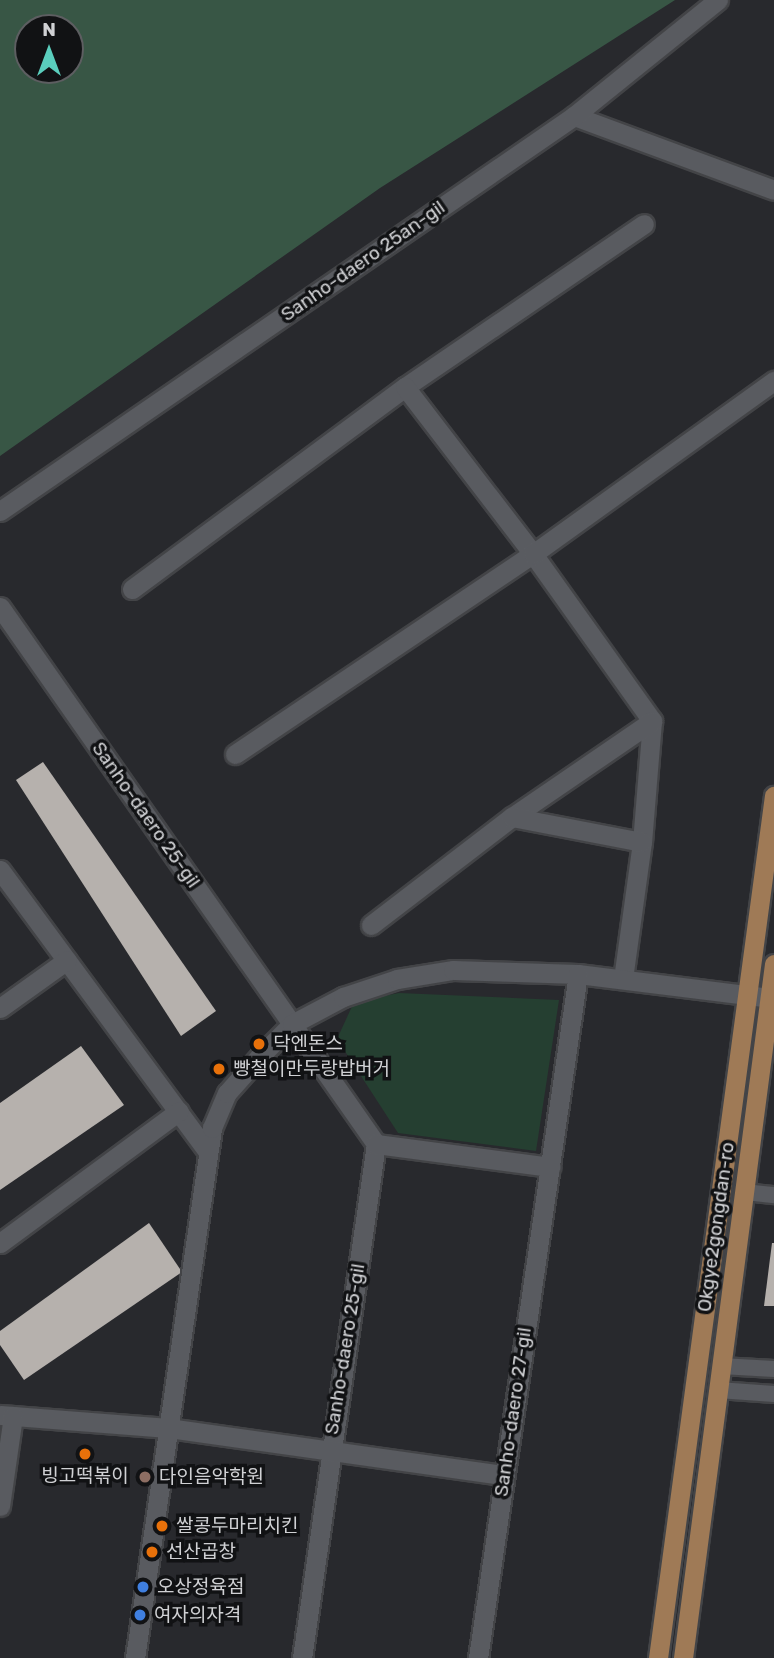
<!DOCTYPE html>
<meta charset="utf-8">
<style>
body{margin:0}
#map{position:relative;width:774px;height:1658px;overflow:hidden;background:#28292d;font-family:Rubik,"Noto Sans KR",sans-serif}
div>[style]{position:absolute}
[style*='--x']{left:calc(var(--x)*1px);top:calc(var(--y)*1px);width:calc(var(--w)*1px);rotate:calc(var(--a)*1deg)}
.green>*{inset:0;background:#253f31}
.forest>*{inset:0;background:#385645}
.building>*{inset:0;background:#b6b1ad}
.roads{filter:drop-shadow(2px 0 #434447) drop-shadow(-2px 0 #434447) drop-shadow(0 2px #434447) drop-shadow(0 -2px #434447)}
.service>*{height:16px;margin:-8px;padding:0 8px;transform-origin:8px;border-radius:8px;background:#595b60}
.minor>*{height:19px;margin:-9.5px;padding:0 9.5px;transform-origin:9.5px;border-radius:9.5px;background:#595b60}
.primary>*{height:19px;margin:-9.5px;padding:0 9.5px;transform-origin:9.5px;border-radius:9.5px;background:#9f7a56}
.dots>*{width:19px;height:19px;translate:-50% -50%;box-sizing:border-box;border:4px solid #111214;border-radius:50%}
span{translate:-50% -50%;white-space:nowrap;text-align:center;line-height:1.15;-webkit-text-stroke:7px #111214;paint-order:stroke}
.street-label{font-size:19px;color:#d0d1d4}
.poi-label{font-size:19px;color:#d0d1d4}
.left{translate:0 -50%;text-align:left}
.north{position:absolute;left:14px;top:14px;width:70px;height:70px;box-sizing:border-box;background:#111214;border:2px solid #5d5e61;border-radius:50%;rotate:0deg;font-size:19px;font-weight:700;line-height:28px;text-align:center;color:#d0d1d4}
.north::after{content:'';display:block;margin:auto;width:24px;height:32px;background:#5acebd;clip-path:polygon(50% 0,100% 100%,50% 72%,0 100%)}
</style>
<div id="map">
<div class="green">
<i style="clip-path:polygon(399px 993px,559px 1000px,536px 1151px,398px 1133px,337px 1039px,354px 1002px)"></i>
</div>
<div class="forest">
<i style="clip-path:polygon(evenodd,0 0,675px 0,380px 188px,0 456px,0 0,28px 28px,70px 28px,70px 70px,28px 70px,28px 28px)"></i>
</div>
<div class="building">
<i style="clip-path:polygon(43px 762px,216px 1011px,181px 1036px,16px 780px)"></i>
<i style="clip-path:polygon(81px 1046px,124px 1105px,0 1190px,0 1103px)"></i>
<i style="clip-path:polygon(149px 1223px,182px 1272px,24px 1380px,0 1345px,0 1331px)"></i>
<i style="clip-path:polygon(772px 1243px,774px 1243px,774px 1306px,764px 1306px)"></i>
</div>
<div class="roads">
<div class="service">
<i style="--x:744;--y:1192;--w:30;--a:6"></i>
<i style="--x:721;--y:1366;--w:53;--a:3.2"></i>
<i style="--x:718;--y:1390;--w:56;--a:4.1"></i>
</div>
<div class="minor">
<i style="--x:574;--y:116;--w:213;--a:20.3"></i>
<i style="--x:405;--y:387;--w:289;--a:-34.3"></i>
<i style="--x:0;--y:511;--w:697;--a:-34.53"></i>
<i style="--x:574;--y:116;--w:185;--a:-38.9"></i>
<i style="--x:132;--y:589;--w:340;--a:-36.5"></i>
<i style="--x:405;--y:387;--w:210;--a:52.5"></i>
<i style="--x:533;--y:554;--w:205;--a:54.5"></i>
<i style="--x:652;--y:721;--w:121;--a:94.7"></i>
<i style="--x:642;--y:842;--w:138;--a:97.9"></i>
<i style="--x:0;--y:607;--w:656;--a:55"></i>
<i style="--x:376;--y:1144;--w:519;--a:98.19"></i>
<i style="--x:235;--y:754;--w:359;--a:-33.9"></i>
<i style="--x:533;--y:554;--w:297;--a:-35.7"></i>
<i style="--x:512;--y:817;--w:170;--a:-34.4"></i>
<i style="--x:0;--y:870;--w:350;--a:53.6"></i>
<i style="--x:371;--y:925;--w:178;--a:-37.5"></i>
<i style="--x:512;--y:817;--w:132;--a:10.9"></i>
<i style="--x:0;--y:1008;--w:82;--a:-35.6"></i>
<i style="--x:376;--y:1144;--w:176;--a:7.5"></i>
<i style="--x:0;--y:1243;--w:222;--a:-36.4"></i>
<i style="--x:0;--y:1415;--w:169;--a:4.4"></i>
<i style="--x:168;--y:1428;--w:339;--a:8"></i>
<i style="--x:0;--y:1506;--w:91;--a:-81.8"></i>
<i style="--x:135;--y:1658;--w:536;--a:-81.73"></i>
<i style="--x:212;--y:1128;--w:38;--a:-67"></i>
<i style="--x:227;--y:1093;--w:50;--a:-48.3"></i>
<i style="--x:260;--y:1056;--w:45;--a:-45"></i>
<i style="--x:292;--y:1024;--w:58;--a:-27.9"></i>
<i style="--x:343;--y:997;--w:57;--a:-18.4"></i>
<i style="--x:397;--y:979;--w:57;--a:-9.1"></i>
<i style="--x:453;--y:970;--w:125;--a:1.8"></i>
<i style="--x:578;--y:974;--w:193;--a:7.1"></i>
<i style="--x:478;--y:1658;--w:691;--a:-81.68"></i>
</div>
<div class="primary">
<i style="--x:658;--y:1658;--w:870;--a:-82.34"></i>
<i style="--x:683;--y:1658;--w:700;--a:-82.53"></i>
</div>
</div>
<div class="dots">
<i style="left:259px;top:1044px;background:#e8710a"></i>
<i style="left:219px;top:1069px;background:#e8710a"></i>
<i style="left:85px;top:1454px;background:#e8710a"></i>
<i style="left:145px;top:1477px;background:#8d6e63"></i>
<i style="left:162px;top:1526px;background:#e8710a"></i>
<i style="left:152px;top:1552px;background:#e8710a"></i>
<i style="left:143px;top:1587px;background:#3f7fe0"></i>
<i style="left:140px;top:1615px;background:#3f7fe0"></i>
</div>
<div class="street-label">
<span style="left:363px;top:261px;rotate:-35deg">Sanho-daero 25an-gil</span>
<span style="left:146px;top:815px;rotate:55deg">Sanho-daero 25-gil</span>
<span style="left:716px;top:1227px;rotate:-82deg">Okgye2gongdan-ro</span>
<span style="left:345px;top:1349px;rotate:-81deg">Sanho-daero 25-gil</span>
<span style="left:513px;top:1412px;rotate:-82deg">Sanho-daero 27-gil</span>
</div>
<div class="poi-label">
<span class="left" style="left:273px;top:1044px">닥엔돈스</span>
<span class="left" style="left:233px;top:1069px">빵철이만두랑밥버거</span>
<span style="left:85px;top:1476px">빙고떡볶이</span>
<span class="left" style="left:159px;top:1477px">다인음악학원</span>
<span class="left" style="left:176px;top:1526px">쌀콩두마리치킨</span>
<span class="left" style="left:166px;top:1552px">선산곱창</span>
<span class="left" style="left:157px;top:1587px">오상정육점</span>
<span class="left" style="left:154px;top:1615px">여자의자격</span>
</div>
<div class="north">N</div>
</div>
